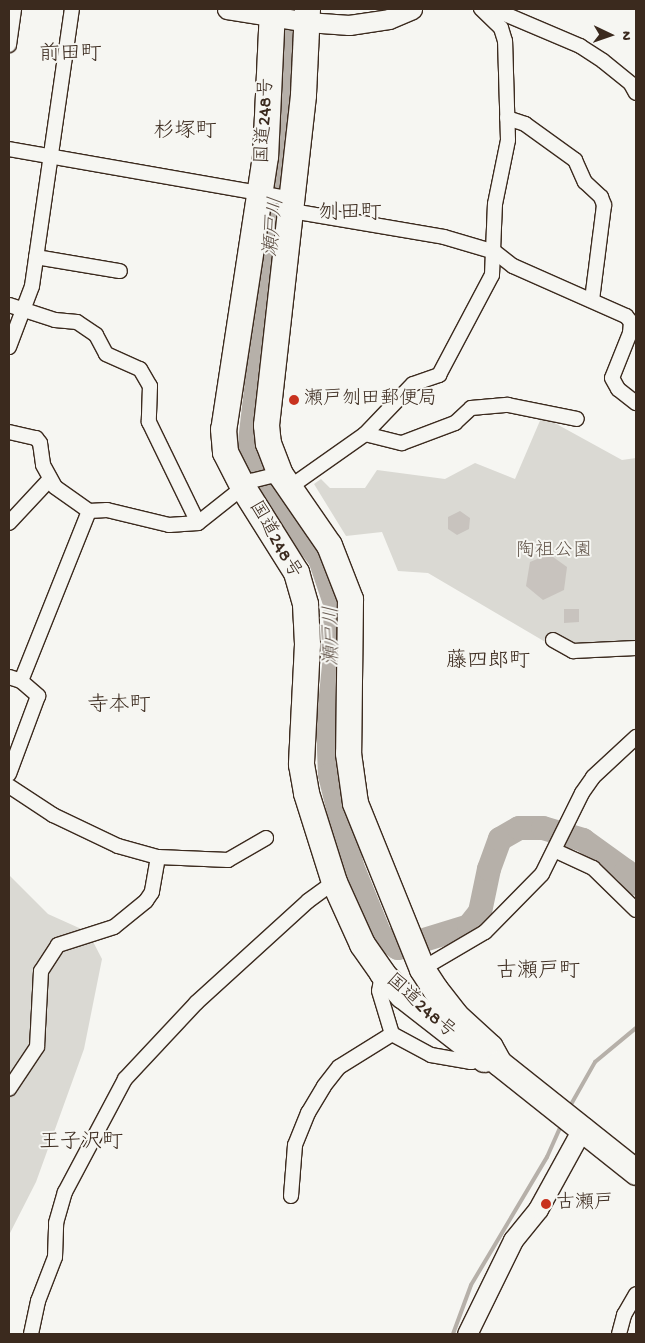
<!DOCTYPE html>
<meta charset="utf-8">
<style>
body{margin:0}
#map{position:relative;width:645px;height:1343px;overflow:hidden;background:#f6f6f2;font-family:"Gochi Hand","Klee One",sans-serif}
div>[style]{position:absolute}
[style*='--x']{left:calc(var(--x)*1px);top:calc(var(--y)*1px);width:calc(var(--w)*1px);rotate:calc(var(--a)*1deg)}
.green>*{inset:0;background:#dad9d3}
.stream>*{height:4px;margin:-2px;padding:0 2px;transform-origin:2px;border-radius:2px;background:#b6b0a9}
.river>*{height:24px;margin:-12px;padding:0 12px;transform-origin:12px;border-radius:12px;background:#b6b0a9}
.building>*{inset:0;background:#c8c3be}
.roads{filter:drop-shadow(1px 0 #3b2a1e) drop-shadow(-1px 0 #3b2a1e) drop-shadow(0 1px #3b2a1e) drop-shadow(0 -1px #3b2a1e)}
.street>*{height:14px;margin:-7px;padding:0 7px;transform-origin:7px;border-radius:7px;background:#f6f6f2}
.secondary>*{height:19px;margin:-9.5px;padding:0 9.5px;transform-origin:9.5px;border-radius:9.5px;background:#f6f6f2}
.highway>*{height:25px;margin:-12.5px;padding:0 12.5px;transform-origin:12.5px;border-radius:12.5px;background:#f6f6f2}
.dots>*{width:14px;height:14px;translate:-50% -50%;box-sizing:border-box;border:2px solid #f6f6f2;border-radius:50%}
span{translate:-50% -50%;white-space:nowrap;text-align:center;line-height:1.15;-webkit-text-stroke:4px #f6f6f2;paint-order:stroke}
.street-label{font-size:19px;color:#3b2a1e}
.poi-label{font-size:19px;color:#3b2a1e}
.left{translate:0 -50%;text-align:left}
.park-label{font-size:19px;color:#63564b}
.water-label{font-size:20px;color:#605248;font-style:italic}
.quarter-label{font-size:21px;color:#3b2a1e}
.frame{position:absolute;inset:0;border:10px solid #3b2a1e;pointer-events:none}
.north{position:absolute;left:585px;top:10px;width:50px;height:50px;-webkit-text-stroke:4px #f6f6f2;paint-order:stroke;rotate:93deg;font-size:14px;font-weight:700;line-height:20px;text-align:center;color:#3b2a1e}
.north::after{content:'';display:block;margin:auto;width:18px;height:22px;background:#3b2a1e;clip-path:polygon(50% 0,100% 100%,50% 72%,0 100%)}
</style>
<div id="map">
<div class="green">
<i style="clip-path:polygon(542px 416px,622px 460px,636px 458px,636px 642px,559px 650px,428px 573px,398px 571px,382px 532px,346px 536px,314px 484px,321px 479px,330px 488px,365px 488px,377px 470px,445px 479px,475px 463px,515px 479px)"></i>
<i style="clip-path:polygon(9px 875px,48px 914px,88px 932px,102px 959px,84px 1049px,36px 1182px,9px 1235px)"></i>
</div>
<div class="stream">
<i style="--x:569;--y:1108;--w:53;--a:-60.5"></i>
<i style="--x:595;--y:1062;--w:53;--a:-39.7"></i>
<i style="--x:453;--y:1334;--w:52;--a:-69.8"></i>
<i style="--x:471;--y:1285;--w:149;--a:-59.3"></i>
<i style="--x:547;--y:1157;--w:36;--a:-66"></i>
</div>
<div class="river">
<i style="--x:288;--y:9;--w:43;--a:87.3"></i>
<i style="--x:290;--y:52;--w:166;--a:94.8"></i>
<i style="--x:276;--y:217;--w:237;--a:96.6"></i>
<i style="--x:249;--y:452;--w:67;--a:60.4"></i>
<i style="--x:282;--y:510;--w:62;--a:52.2"></i>
<i style="--x:320;--y:559;--w:46;--a:71.2"></i>
<i style="--x:335;--y:603;--w:43;--a:88.7"></i>
<i style="--x:336;--y:646;--w:79;--a:95.8"></i>
<i style="--x:328;--y:725;--w:50;--a:87.7"></i>
<i style="--x:330;--y:775;--w:94;--a:76.4"></i>
<i style="--x:352;--y:866;--w:74;--a:67.9"></i>
<i style="--x:380;--y:935;--w:22;--a:36"></i>
<i style="--x:398;--y:948;--w:74;--a:-17.2"></i>
<i style="--x:469;--y:926;--w:18;--a:-52"></i>
<i style="--x:480;--y:912;--w:44;--a:-78.2"></i>
<i style="--x:489;--y:869;--w:32;--a:-70"></i>
<i style="--x:500;--y:839;--w:22;--a:-30"></i>
<i style="--x:519;--y:828;--w:24;--a:0"></i>
<i style="--x:543;--y:828;--w:42;--a:16.7"></i>
<i style="--x:583;--y:840;--w:53;--a:35.8"></i>
<i style="--x:626;--y:871;--w:16;--a:52"></i>
</div>
<div class="building">
<i style="clip-path:polygon(460px 511px,470px 518px,469px 529px,457px 535px,448px 529px,448px 517px)"></i>
<i style="clip-path:polygon(549px 554px,567px 567px,564px 590px,543px 600px,526px 586px,530px 562px)"></i>
<i style="clip-path:polygon(564px 609px,579px 609px,579px 622px,564px 623px)"></i>
</div>
<div class="roads">
<div class="street">
<i style="--x:493;--y:9;--w:95;--a:23"></i>
<i style="--x:580;--y:46;--w:27;--a:33"></i>
<i style="--x:603;--y:61;--w:36;--a:39"></i>
<i style="--x:631;--y:84;--w:10;--a:61"></i>
<i style="--x:9;--y:45;--w:36;--a:-82"></i>
<i style="--x:507;--y:118;--w:19;--a:18"></i>
<i style="--x:525;--y:124;--w:62;--a:35.8"></i>
<i style="--x:575;--y:160;--w:24;--a:66"></i>
<i style="--x:585;--y:182;--w:22;--a:43"></i>
<i style="--x:601;--y:197;--w:9;--a:69"></i>
<i style="--x:604;--y:205;--w:96;--a:97.2"></i>
<i style="--x:9;--y:149;--w:288;--a:10"></i>
<i style="--x:292;--y:211;--w:154;--a:9.7"></i>
<i style="--x:444;--y:237;--w:53;--a:16.4"></i>
<i style="--x:495;--y:252;--w:23;--a:38"></i>
<i style="--x:513;--y:266;--w:124;--a:23.9"></i>
<i style="--x:626;--y:316;--w:8;--a:50"></i>
<i style="--x:631;--y:322;--w:11;--a:95"></i>
<i style="--x:630;--y:333;--w:48;--a:111.8"></i>
<i style="--x:612;--y:378;--w:13;--a:61"></i>
<i style="--x:618;--y:389;--w:23;--a:38"></i>
<i style="--x:36;--y:257;--w:85;--a:9.5"></i>
<i style="--x:9;--y:305;--w:48;--a:18.1"></i>
<i style="--x:55;--y:320;--w:22;--a:5"></i>
<i style="--x:77;--y:322;--w:23;--a:34"></i>
<i style="--x:96;--y:335;--w:21;--a:62"></i>
<i style="--x:106;--y:354;--w:37;--a:24"></i>
<i style="--x:140;--y:369;--w:20;--a:60"></i>
<i style="--x:150;--y:386;--w:36;--a:92"></i>
<i style="--x:149;--y:422;--w:112;--a:64.1"></i>
<i style="--x:9;--y:347;--w:65;--a:-69.3"></i>
<i style="--x:32;--y:286;--w:280;--a:-81.8"></i>
<i style="--x:9;--y:432;--w:28;--a:13"></i>
<i style="--x:36;--y:438;--w:6;--a:51"></i>
<i style="--x:40;--y:443;--w:22;--a:82"></i>
<i style="--x:43;--y:465;--w:25;--a:61"></i>
<i style="--x:55;--y:487;--w:42;--a:35.2"></i>
<i style="--x:89;--y:511;--w:18;--a:-3"></i>
<i style="--x:107;--y:510;--w:64;--a:13.6"></i>
<i style="--x:169;--y:525;--w:29;--a:-4"></i>
<i style="--x:198;--y:523;--w:68;--a:-38.4"></i>
<i style="--x:251;--y:481;--w:30;--a:-14"></i>
<i style="--x:365;--y:434;--w:38;--a:14"></i>
<i style="--x:402;--y:443;--w:57;--a:-20.7"></i>
<i style="--x:455;--y:423;--w:22;--a:-43"></i>
<i style="--x:471;--y:408;--w:37;--a:-5"></i>
<i style="--x:508;--y:405;--w:70;--a:11.5"></i>
<i style="--x:290;--y:487;--w:92;--a:-35.2"></i>
<i style="--x:365;--y:434;--w:69;--a:-46.2"></i>
<i style="--x:413;--y:384;--w:28;--a:-19"></i>
<i style="--x:439;--y:375;--w:113;--a:-62.1"></i>
<i style="--x:492;--y:275;--w:71;--a:-87.6"></i>
<i style="--x:495;--y:204;--w:65;--a:-78.5"></i>
<i style="--x:508;--y:140;--w:99;--a:-91.7"></i>
<i style="--x:505;--y:41;--w:14;--a:-107"></i>
<i style="--x:501;--y:28;--w:28;--a:-136"></i>
<i style="--x:9;--y:523;--w:60;--a:-47"></i>
<i style="--x:553;--y:640;--w:23;--a:29"></i>
<i style="--x:573;--y:651;--w:63;--a:-2.7"></i>
<i style="--x:9;--y:677;--w:13;--a:18"></i>
<i style="--x:21;--y:681;--w:23;--a:41"></i>
<i style="--x:38;--y:696;--w:83;--a:110.4"></i>
<i style="--x:21;--y:681;--w:183;--a:-68.2"></i>
<i style="--x:9;--y:786;--w:53;--a:33.4"></i>
<i style="--x:53;--y:815;--w:72;--a:25.5"></i>
<i style="--x:118;--y:846;--w:41;--a:15.4"></i>
<i style="--x:158;--y:857;--w:36;--a:100"></i>
<i style="--x:152;--y:892;--w:11;--a:124"></i>
<i style="--x:146;--y:901;--w:41;--a:140.9"></i>
<i style="--x:114;--y:927;--w:59;--a:162.2"></i>
<i style="--x:58;--y:945;--w:31;--a:123"></i>
<i style="--x:41;--y:971;--w:76;--a:93"></i>
<i style="--x:37;--y:1047;--w:50;--a:123.7"></i>
<i style="--x:556;--y:851;--w:41;--a:24.7"></i>
<i style="--x:593;--y:868;--w:60;--a:44.3"></i>
<i style="--x:158;--y:857;--w:70;--a:2.5"></i>
<i style="--x:228;--y:860;--w:44;--a:-30.1"></i>
<i style="--x:422;--y:969;--w:73;--a:-30.4"></i>
<i style="--x:485;--y:932;--w:81;--a:-45.5"></i>
<i style="--x:542;--y:874;--w:90;--a:-63.7"></i>
<i style="--x:582;--y:793;--w:19;--a:-55"></i>
<i style="--x:593;--y:777;--w:59;--a:-42.9"></i>
<i style="--x:382;--y:973;--w:18;--a:99"></i>
<i style="--x:379;--y:991;--w:45;--a:73.2"></i>
<i style="--x:392;--y:1034;--w:44;--a:28.3"></i>
<i style="--x:431;--y:1055;--w:41;--a:9.9"></i>
<i style="--x:471;--y:1062;--w:10;--a:-17"></i>
<i style="--x:291;--y:1196;--w:51;--a:-85.5"></i>
<i style="--x:295;--y:1145;--w:35;--a:-68"></i>
<i style="--x:308;--y:1113;--w:31;--a:-59"></i>
<i style="--x:324;--y:1086;--w:24;--a:-52"></i>
<i style="--x:339;--y:1067;--w:62;--a:-31.9"></i>
<i style="--x:31;--y:1334;--w:34;--a:-78"></i>
<i style="--x:38;--y:1301;--w:47;--a:-68.9"></i>
<i style="--x:55;--y:1257;--w:34;--a:-88"></i>
<i style="--x:56;--y:1223;--w:32;--a:-74"></i>
<i style="--x:65;--y:1192;--w:128;--a:-62"></i>
<i style="--x:125;--y:1079;--w:104;--a:-46.9"></i>
<i style="--x:196;--y:1003;--w:151;--a:-42.3"></i>
<i style="--x:308;--y:901;--w:32;--a:-36"></i>
<i style="--x:619;--y:1334;--w:20;--a:-75"></i>
<i style="--x:624;--y:1315;--w:24;--a:-60"></i>
</div>
<div class="secondary">
<i style="--x:227;--y:9;--w:81;--a:9.2"></i>
<i style="--x:307;--y:22;--w:42;--a:4.1"></i>
<i style="--x:349;--y:25;--w:40;--a:-8.5"></i>
<i style="--x:389;--y:19;--w:25;--a:-23"></i>
<i style="--x:467;--y:1334;--w:105;--a:-63.9"></i>
<i style="--x:513;--y:1240;--w:40;--a:-51"></i>
<i style="--x:538;--y:1209;--w:94;--a:-61.2"></i>
</div>
<div class="highway">
<i style="--x:272;--y:9;--w:147;--a:92.7"></i>
<i style="--x:265;--y:156;--w:276;--a:98.7"></i>
<i style="--x:223;--y:429;--w:23;--a:85"></i>
<i style="--x:225;--y:452;--w:38;--a:63"></i>
<i style="--x:242;--y:486;--w:102;--a:57.9"></i>
<i style="--x:296;--y:572;--w:33;--a:74"></i>
<i style="--x:305;--y:604;--w:40;--a:87.1"></i>
<i style="--x:307;--y:644;--w:120;--a:92.9"></i>
<i style="--x:301;--y:764;--w:29;--a:80"></i>
<i style="--x:306;--y:793;--w:93;--a:72.5"></i>
<i style="--x:334;--y:882;--w:68;--a:65.7"></i>
<i style="--x:362;--y:944;--w:35;--a:55"></i>
<i style="--x:382;--y:973;--w:30;--a:48"></i>
<i style="--x:402;--y:995;--w:104;--a:38"></i>
<i style="--x:307;--y:9;--w:86;--a:92.7"></i>
<i style="--x:303;--y:95;--w:332;--a:96.4"></i>
<i style="--x:266;--y:425;--w:18;--a:84"></i>
<i style="--x:268;--y:443;--w:33;--a:69"></i>
<i style="--x:280;--y:474;--w:86;--a:55.4"></i>
<i style="--x:329;--y:545;--w:58;--a:68.7"></i>
<i style="--x:350;--y:599;--w:154;--a:90.7"></i>
<i style="--x:348;--y:753;--w:50;--a:82"></i>
<i style="--x:355;--y:803;--w:179;--a:68"></i>
<i style="--x:422;--y:969;--w:24;--a:57"></i>
<i style="--x:435;--y:989;--w:33;--a:52"></i>
<i style="--x:455;--y:1015;--w:47;--a:42.4"></i>
<i style="--x:490;--y:1047;--w:18;--a:61"></i>
<i style="--x:499;--y:1063;--w:175;--a:38.5"></i>
</div>
</div>
<div class="dots">
<i style="left:294px;top:400px;background:#c8321e"></i>
<i style="left:546px;top:1204px;background:#c8321e"></i>
</div>
<div class="street-label">
<span style="left:266px;top:121px;rotate:-87deg">国道248号</span>
<span style="left:274px;top:540px;rotate:60deg">国道248号</span>
<span style="left:420px;top:1007px;rotate:42deg">国道248号</span>
</div>
<div class="poi-label">
<span class="left" style="left:304px;top:400px">瀬戸刎田郵便局</span>
<span class="left" style="left:556px;top:1204px">古瀬戸</span>
</div>
<div class="park-label">
<span style="left:554px;top:552px">陶祖公園</span>
</div>
<div class="water-label">
<span style="left:275px;top:227px;rotate:-84deg">瀬戸川</span>
<span style="left:333px;top:636px;rotate:-90deg">瀬戸川</span>
</div>
<div class="quarter-label">
<span style="left:70px;top:56px">前田町</span>
<span style="left:185px;top:133px">杉塚町</span>
<span style="left:350px;top:215px">刎田町</span>
<span style="left:488px;top:663px">藤四郎町</span>
<span style="left:119px;top:707px">寺本町</span>
<span style="left:538px;top:973px">古瀬戸町</span>
<span style="left:81px;top:1144px">王子沢町</span>
</div>
<div class="frame"></div>
<div class="north">N</div>
</div>
